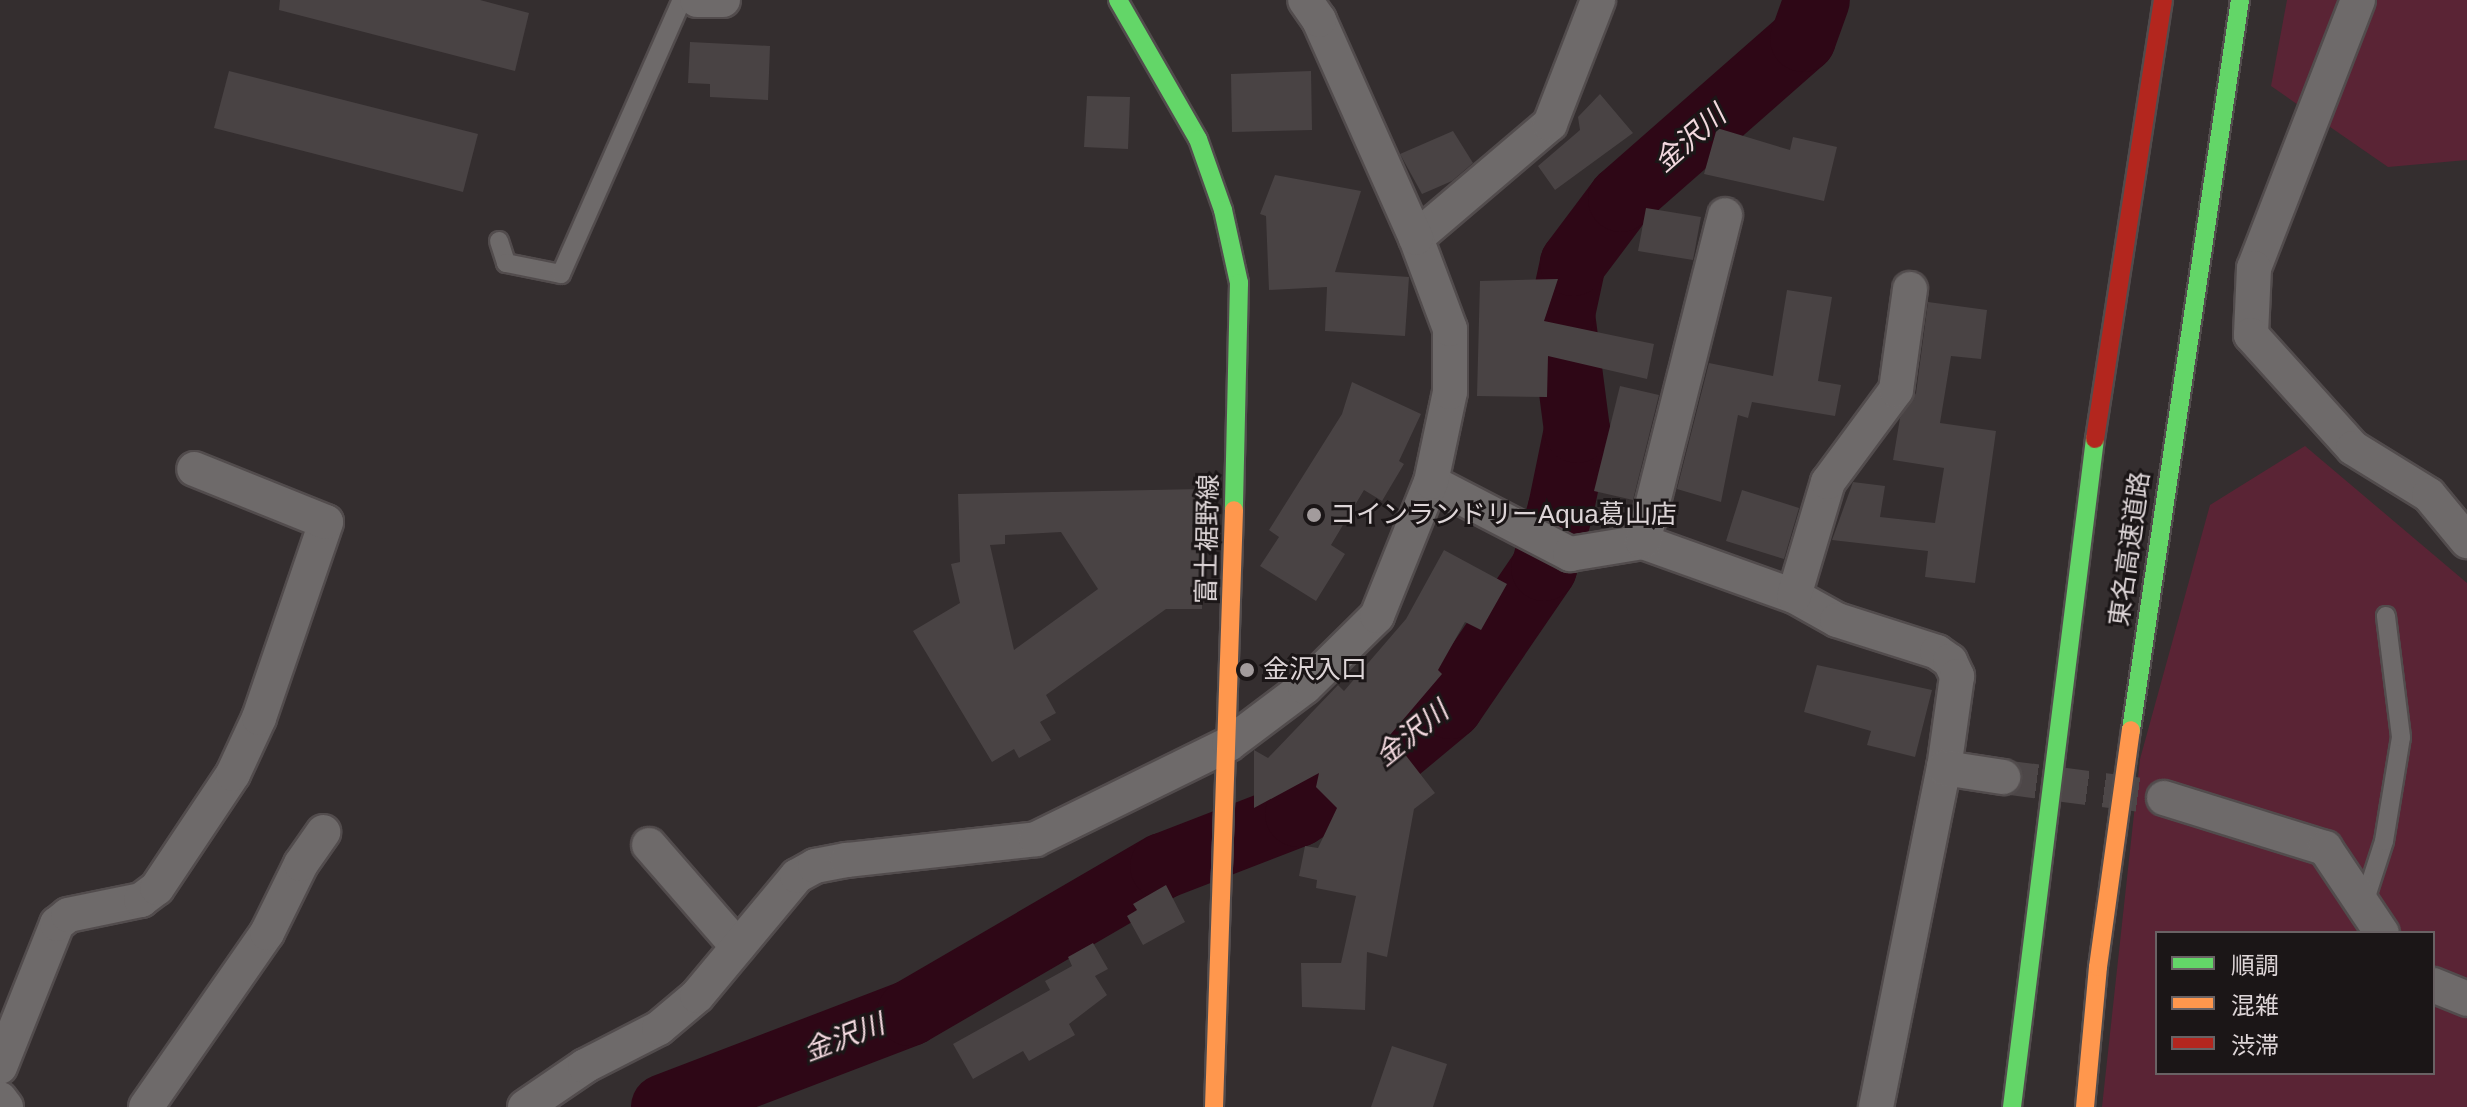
<!DOCTYPE html>
<meta charset="utf-8">
<style>
body{margin:0}
#map{position:relative;width:2467px;height:1107px;overflow:hidden;background:#342e2f;font-family:Arial,"Noto Sans JP",sans-serif}
div>[style]{position:absolute}
[style*='--x']{left:calc(var(--x)*1px);top:calc(var(--y)*1px);width:calc(var(--w)*1px);rotate:calc(var(--a)*1deg)}
.green>*{inset:0;background:#5a2435}
.river>*{height:66px;margin:-33px;padding:0 33px;transform-origin:33px;border-radius:33px;background:#2e0716}
.building>*{inset:0;background:#494344}
.street-tunnel>*{height:34px;margin-top:-17px;transform-origin:0;background:repeating-linear-gradient(90deg,#4d4748 0 34px,transparent 0 51px)}
.roads{filter:drop-shadow(2px 0 #524c4d) drop-shadow(-2px 0 #524c4d) drop-shadow(0 2px #524c4d) drop-shadow(0 -2px #524c4d)}
.lane>*{height:18px;margin:-9px;padding:0 9px;transform-origin:9px;border-radius:9px;background:#6e6a6a}
.street>*{height:34px;margin:-17px;padding:0 17px;transform-origin:17px;border-radius:17px;background:#6e6a6a}
.fast>*{height:18px;margin:-9px;padding:0 9px;transform-origin:9px;border-radius:9px;background:#63d668}
.slow>*{height:18px;margin:-9px;padding:0 9px;transform-origin:9px;border-radius:9px;background:#ff974d}
.jam>*{height:18px;margin:-9px;padding:0 9px;transform-origin:9px;border-radius:9px;background:#b3261e}
.dots>*{width:22px;height:22px;translate:-50% -50%;box-sizing:border-box;border:4px solid #1b1617;border-radius:50%}
span{translate:-50% -50%;white-space:nowrap;text-align:center;line-height:1.15;-webkit-text-stroke:6px #1b1617;paint-order:stroke}
.poi-label{font-size:26px;color:#ddd5d7}
.left{translate:0 -50%;text-align:left}
.street-label{font-size:26px;color:#ddd5d7}
.water-label{font-size:28px;color:#f2d8de;font-style:italic}
.legend{position:absolute;left:2155px;top:931px;width:280px;height:144px;box-sizing:border-box;background:#1b1617;border:2px solid #696264;margin:0;padding:10px 14px;list-style:none;font-size:24px;color:#ddd5d7}
.legend li{display:flex;align-items:center;gap:16px;height:40px}
.legend b{width:40px;border:2px solid #696264}
</style>
<div id="map">
<div class="green">
<i style="clip-path:polygon(2287px 0,2467px 0,2467px 160px,2388px 167px,2271px 86px)"></i>
<i style="clip-path:polygon(evenodd,2305px 446px,2467px 583px,2467px 1107px,2102px 1107px,2140px 759px,2210px 505px,2305px 446px,2157px 933px,2433px 933px,2433px 1073px,2157px 1073px,2157px 933px)"></i>
</div>
<div class="river">
<i style="--x:664;--y:1107;--w:263;--a:-20.9"></i>
<i style="--x:910;--y:1013;--w:293;--a:-30.2"></i>
<i style="--x:1163;--y:866;--w:145;--a:-21.1"></i>
<i style="--x:1298;--y:814;--w:115;--a:-32.6"></i>
<i style="--x:1395;--y:752;--w:72;--a:-39.9"></i>
<i style="--x:1450;--y:706;--w:167;--a:-55.7"></i>
<i style="--x:1544;--y:568;--w:62;--a:-74.2"></i>
<i style="--x:1561;--y:508;--w:80;--a:-78.4"></i>
<i style="--x:1577;--y:430;--w:117;--a:-97.4"></i>
<i style="--x:1562;--y:314;--w:52;--a:-77.8"></i>
<i style="--x:1573;--y:263;--w:80;--a:-53.1"></i>
<i style="--x:1621;--y:199;--w:242;--a:-41.3"></i>
<i style="--x:1803;--y:39;--w:41;--a:-70.3"></i>
</div>
<div class="building">
<i style="clip-path:polygon(280px 0,480px 0,529px 13px,515px 71px,279px 10px)"></i>
<i style="clip-path:polygon(690px 42px,770px 46px,768px 100px,710px 97px,710px 84px,688px 83px)"></i>
<i style="clip-path:polygon(229px 71px,478px 134px,463px 192px,214px 128px)"></i>
<i style="clip-path:polygon(1311px 71px,1312px 130px,1232px 132px,1231px 74px)"></i>
<i style="clip-path:polygon(1600px 94px,1633px 133px,1555px 190px,1538px 166px,1580px 130px,1578px 117px)"></i>
<i style="clip-path:polygon(1087px 96px,1130px 97px,1128px 149px,1084px 147px)"></i>
<i style="clip-path:polygon(1717px 128px,1790px 150px,1793px 137px,1837px 147px,1824px 201px,1704px 174px)"></i>
<i style="clip-path:polygon(1453px 131px,1473px 163px,1452px 181px,1422px 194px,1400px 154px)"></i>
<i style="clip-path:polygon(1275px 175px,1361px 191px,1335px 272px,1409px 277px,1405px 336px,1325px 331px,1327px 287px,1269px 290px,1266px 216px,1260px 214px)"></i>
<i style="clip-path:polygon(1646px 208px,1701px 217px,1693px 260px,1638px 251px)"></i>
<i style="clip-path:polygon(1558px 279px,1544px 321px,1654px 344px,1647px 379px,1548px 356px,1547px 397px,1477px 396px,1480px 281px)"></i>
<i style="clip-path:polygon(1787px 290px,1832px 297px,1818px 381px,1841px 385px,1835px 416px,1752px 402px,1748px 418px,1738px 415px,1721px 502px,1677px 489px,1709px 363px,1773px 376px)"></i>
<i style="clip-path:polygon(1928px 302px,1987px 310px,1981px 359px,1951px 356px,1940px 423px,1996px 431px,1975px 583px,1925px 577px,1928px 551px,1832px 540px,1853px 482px,1885px 486px,1880px 517px,1935px 523px,1944px 468px,1893px 460px,1900px 418px,1916px 393px)"></i>
<i style="clip-path:polygon(1352px 382px,1421px 414px,1399px 461px,1404px 464px,1382px 501px,1364px 490px,1331px 545px,1345px 554px,1316px 601px,1260px 566px,1279px 537px,1269px 530px,1342px 414px)"></i>
<i style="clip-path:polygon(1620px 386px,1659px 395px,1633px 500px,1594px 491px)"></i>
<i style="clip-path:polygon(evenodd,1201px 489px,1202px 609px,1166px 609px,1046px 695px,1056px 713px,1040px 722px,1051px 740px,1019px 758px,1014px 749px,992px 762px,913px 631px,960px 603px,951px 564px,960px 562px,958px 494px,1201px 489px,1061px 532px,1098px 589px,1014px 650px,990px 545px,1005px 544px,1005px 535px,1061px 532px)"></i>
<i style="clip-path:polygon(1742px 490px,1799px 508px,1784px 559px,1726px 541px)"></i>
<i style="clip-path:polygon(1444px 550px,1507px 584px,1481px 630px,1465px 622px,1438px 670px,1442px 674px,1390px 735px,1435px 793px,1414px 809px,1387px 957px,1367px 952px,1365px 1010px,1302px 1007px,1301px 963px,1341px 963px,1356px 896px,1316px 888px,1317px 880px,1299px 876px,1305px 846px,1318px 848px,1337px 808px,1316px 787px,1319px 773px,1254px 808px,1254px 750px,1268px 758px,1338px 685px,1344px 691px,1406px 619px)"></i>
<i style="clip-path:polygon(1817px 665px,1932px 690px,1915px 757px,1867px 745px,1871px 731px,1804px 712px)"></i>
<i style="clip-path:polygon(1166px 885px,1185px 922px,1143px 945px,1127px 916px,1137px 910px,1133px 904px)"></i>
<i style="clip-path:polygon(1093px 943px,1108px 969px,1095px 976px,1107px 995px,1069px 1024px,1075px 1035px,1029px 1061px,1023px 1051px,973px 1079px,953px 1044px,1050px 990px,1045px 981px,1072px 966px,1068px 957px)"></i>
<i style="clip-path:polygon(1392px 1046px,1447px 1064px,1433px 1107px,1371px 1107px)"></i>
</div>
<div class="street-tunnel">
<i style="--x:2003;--y:777;--w:162;--a:7.4"></i>
</div>
<div class="roads">
<div class="lane">
<i style="--x:499;--y:241;--w:23;--a:72"></i>
<i style="--x:506;--y:263;--w:56;--a:11.3"></i>
<i style="--x:561;--y:274;--w:300;--a:-66.2"></i>
<i style="--x:2364;--y:903;--w:65;--a:-72.1"></i>
<i style="--x:2384;--y:841;--w:105;--a:-80.7"></i>
<i style="--x:2401;--y:737;--w:122;--a:-97.1"></i>
</div>
<div class="street">
<i style="--x:697;--y:0;--w:26;--a:0"></i>
<i style="--x:2358;--y:0;--w:287;--a:111.2"></i>
<i style="--x:2254;--y:268;--w:67;--a:92.6"></i>
<i style="--x:2251;--y:335;--w:152;--a:47.9"></i>
<i style="--x:2353;--y:448;--w:89;--a:31.7"></i>
<i style="--x:2429;--y:495;--w:60;--a:50.4"></i>
<i style="--x:1416;--y:238;--w:176;--a:-40.4"></i>
<i style="--x:1550;--y:124;--w:133;--a:-68.8"></i>
<i style="--x:1431;--y:482;--w:157;--a:27.4"></i>
<i style="--x:1570;--y:554;--w:74;--a:-9.3"></i>
<i style="--x:1643;--y:542;--w:160;--a:19.7"></i>
<i style="--x:1794;--y:596;--w:49;--a:29.2"></i>
<i style="--x:1837;--y:620;--w:105;--a:17.7"></i>
<i style="--x:1937;--y:652;--w:16;--a:35"></i>
<i style="--x:1950;--y:661;--w:17;--a:65"></i>
<i style="--x:1957;--y:676;--w:93;--a:98"></i>
<i style="--x:1643;--y:542;--w:337;--a:-75.9"></i>
<i style="--x:1794;--y:596;--w:119;--a:-73.4"></i>
<i style="--x:1828;--y:482;--w:114;--a:-53.5"></i>
<i style="--x:1896;--y:390;--w:102;--a:-82.1"></i>
<i style="--x:2164;--y:798;--w:169;--a:17.3"></i>
<i style="--x:2325;--y:848;--w:102;--a:56.2"></i>
<i style="--x:649;--y:845;--w:135;--a:48.9"></i>
<i style="--x:2433;--y:985;--w:37;--a:22"></i>
<i style="--x:0;--y:1067;--w:154;--a:-68.3"></i>
<i style="--x:57;--y:924;--w:14;--a:-39"></i>
<i style="--x:68;--y:915;--w:75;--a:-11.6"></i>
<i style="--x:141;--y:900;--w:20;--a:-37"></i>
<i style="--x:157;--y:888;--w:137;--a:-56.3"></i>
<i style="--x:233;--y:774;--w:62;--a:-65.1"></i>
<i style="--x:259;--y:718;--w:207;--a:-71.1"></i>
<i style="--x:326;--y:522;--w:142;--a:-158.1"></i>
<i style="--x:0;--y:1099;--w:10;--a:53"></i>
<i style="--x:146;--y:1107;--w:212;--a:-55.2"></i>
<i style="--x:267;--y:933;--w:77;--a:-63.8"></i>
<i style="--x:301;--y:864;--w:39;--a:-55"></i>
<i style="--x:525;--y:1107;--w:73;--a:-34.3"></i>
<i style="--x:585;--y:1066;--w:83;--a:-27.2"></i>
<i style="--x:659;--y:1028;--w:50;--a:-40.1"></i>
<i style="--x:697;--y:996;--w:156;--a:-50.2"></i>
<i style="--x:797;--y:876;--w:21;--a:-29"></i>
<i style="--x:815;--y:866;--w:33;--a:-11"></i>
<i style="--x:847;--y:860;--w:190;--a:-6.3"></i>
<i style="--x:1036;--y:839;--w:215;--a:-26.2"></i>
<i style="--x:1229;--y:744;--w:95;--a:-36.9"></i>
<i style="--x:1305;--y:687;--w:101;--a:-44.6"></i>
<i style="--x:1377;--y:616;--w:144;--a:-68.1"></i>
<i style="--x:1431;--y:482;--w:92;--a:-78.1"></i>
<i style="--x:1450;--y:392;--w:63;--a:-90"></i>
<i style="--x:1450;--y:329;--w:97;--a:-110.5"></i>
<i style="--x:1416;--y:238;--w:239;--a:-114"></i>
<i style="--x:1319;--y:20;--w:24;--a:-125"></i>
<i style="--x:1876;--y:1107;--w:346;--a:-78.7"></i>
<i style="--x:1944;--y:768;--w:60;--a:8.7"></i>
</div>
<div class="fast">
<i style="--x:1118;--y:0;--w:160;--a:60.1"></i>
<i style="--x:1198;--y:139;--w:75;--a:70.6"></i>
<i style="--x:1223;--y:210;--w:75;--a:77.6"></i>
<i style="--x:1239;--y:283;--w:227;--a:91.3"></i>
<i style="--x:2131;--y:730;--w:738;--a:-81.51"></i>
<i style="--x:2012;--y:1107;--w:673;--a:-82.92"></i>
</div>
<div class="slow">
<i style="--x:1214;--y:1107;--w:597;--a:-88.08"></i>
<i style="--x:2085;--y:1107;--w:141;--a:-84.7"></i>
<i style="--x:2098;--y:967;--w:239;--a:-82.1"></i>
</div>
<div class="jam">
<i style="--x:2095;--y:439;--w:444;--a:-81.2"></i>
</div>
</div>
<div class="dots">
<i style="left:1314px;top:515px;background:#a29b9c"></i>
<i style="left:1247px;top:670px;background:#a29b9c"></i>
</div>
<div class="poi-label">
<span class="left" style="left:1330px;top:515px">コインランドリーAqua葛山店</span>
<span class="left" style="left:1263px;top:670px">金沢入口</span>
</div>
<div class="street-label">
<span style="left:1208px;top:539px;rotate:-89deg">富士裾野線</span>
<span style="left:2130px;top:549px;rotate:-82deg">東名高速道路</span>
</div>
<div class="water-label">
<span style="left:1690px;top:139px;rotate:-41deg">金沢川</span>
<span style="left:1412px;top:734px;rotate:-39deg">金沢川</span>
<span style="left:844px;top:1038px;rotate:-21deg">金沢川</span>
</div>
<ul class="legend">
<li><b style="height:10px;background:#63d668"></b>順調</li>
<li><b style="height:10px;background:#ff974d"></b>混雑</li>
<li><b style="height:10px;background:#b3261e"></b>渋滞</li>
</ul>
</div>
